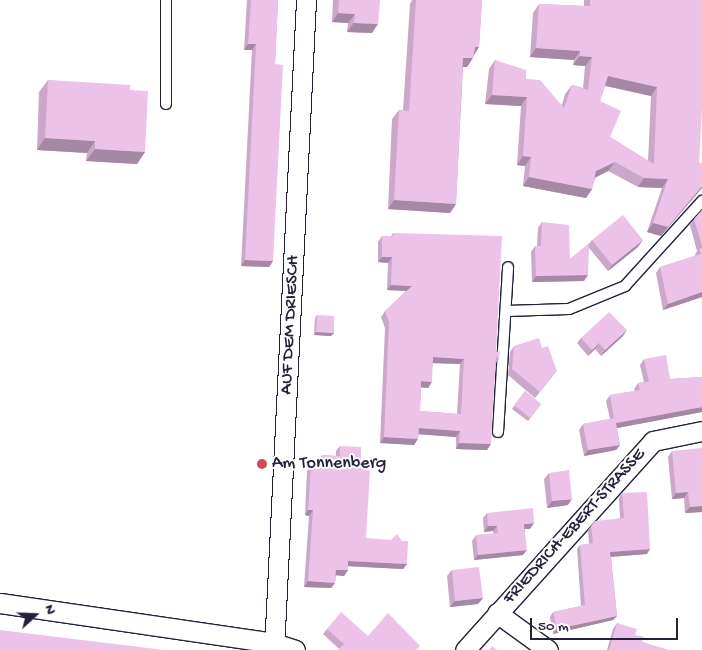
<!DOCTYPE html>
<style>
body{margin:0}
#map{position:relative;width:702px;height:650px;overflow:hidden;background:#fff;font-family:"Gochi Hand",sans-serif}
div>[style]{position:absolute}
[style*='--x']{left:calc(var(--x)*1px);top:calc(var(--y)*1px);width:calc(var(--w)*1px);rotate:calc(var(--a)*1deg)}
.roads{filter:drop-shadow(1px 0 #22223b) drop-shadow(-1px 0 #22223b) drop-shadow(0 1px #22223b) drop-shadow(0 -1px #22223b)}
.service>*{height:10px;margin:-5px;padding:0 5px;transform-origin:5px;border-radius:5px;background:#fff}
.minor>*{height:19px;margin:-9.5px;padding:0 9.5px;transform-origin:9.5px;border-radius:9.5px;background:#fff}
.wall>*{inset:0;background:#cba7c8}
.shaded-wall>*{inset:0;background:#a588a3}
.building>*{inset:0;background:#ecc2e9}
.dots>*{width:14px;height:14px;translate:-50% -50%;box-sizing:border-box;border:2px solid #fff;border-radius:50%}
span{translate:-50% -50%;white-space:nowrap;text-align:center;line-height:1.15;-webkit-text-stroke:4px #fff;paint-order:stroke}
.street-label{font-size:18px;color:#22223b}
.poi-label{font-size:18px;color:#22223b}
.left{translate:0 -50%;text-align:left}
.north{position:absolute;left:10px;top:590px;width:50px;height:50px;-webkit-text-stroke:4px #fff;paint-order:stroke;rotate:70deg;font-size:14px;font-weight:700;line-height:20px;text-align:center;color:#22223b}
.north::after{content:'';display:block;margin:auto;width:18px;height:22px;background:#22223b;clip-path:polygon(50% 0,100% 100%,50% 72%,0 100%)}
.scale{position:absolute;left:530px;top:618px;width:148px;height:22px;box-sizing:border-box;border:2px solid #22223b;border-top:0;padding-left:6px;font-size:15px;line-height:18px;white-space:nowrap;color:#22223b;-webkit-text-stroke:4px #fff;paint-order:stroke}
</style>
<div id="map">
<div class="roads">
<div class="service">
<i style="--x:166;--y:104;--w:104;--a:-90"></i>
<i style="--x:506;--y:311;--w:63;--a:-1.8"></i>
<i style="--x:569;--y:309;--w:61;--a:-22.3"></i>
<i style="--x:625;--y:286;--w:115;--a:-47.8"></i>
<i style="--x:498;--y:432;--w:165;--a:-86.5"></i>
</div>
<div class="minor">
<i style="--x:0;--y:603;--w:277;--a:8.3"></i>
<i style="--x:274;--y:643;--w:22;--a:18"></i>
<i style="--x:497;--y:613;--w:63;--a:36"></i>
<i style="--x:274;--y:650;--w:651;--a:-87.18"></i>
<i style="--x:465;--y:650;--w:281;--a:-48"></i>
<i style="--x:653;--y:441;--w:50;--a:-11.5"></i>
</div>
</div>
<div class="wall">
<i style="clip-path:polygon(247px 0,278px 0,275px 64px,273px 261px,269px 267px,241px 266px,252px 50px,244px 50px)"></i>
<i style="clip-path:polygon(333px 0,380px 0,372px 33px,347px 32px,348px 23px,332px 22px)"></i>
<i style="clip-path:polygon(412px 0,482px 0,479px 47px,467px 67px,463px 67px,456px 204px,450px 213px,388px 209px,392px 119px,399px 110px,403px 110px,410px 4px)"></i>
<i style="clip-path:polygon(evenodd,584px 0,702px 0,701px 117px,661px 236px,647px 232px,662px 188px,638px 187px,608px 171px,595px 178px,592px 189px,586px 198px,523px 186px,525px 166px,517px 165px,521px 106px,485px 104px,489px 69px,495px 60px,526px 79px,562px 105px,565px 94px,572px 85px,583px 88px,585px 66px,573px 65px,574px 60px,530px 57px,533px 13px,539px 4px,584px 6px,584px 0,605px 86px,651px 96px,648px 161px,610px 137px,600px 101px,605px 86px)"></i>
<i style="clip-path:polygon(48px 80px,130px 90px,145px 152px,137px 164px,86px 161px,87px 153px,37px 150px,39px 92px)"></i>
<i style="clip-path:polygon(702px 210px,702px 297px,663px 310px,656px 273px,660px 267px,695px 256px,695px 255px,697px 251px,690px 225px)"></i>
<i style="clip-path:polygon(542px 222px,570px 259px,589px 244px,592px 240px,638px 247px,608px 271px,589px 248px,584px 281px,532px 282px,531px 252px,535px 246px,537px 246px,538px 228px)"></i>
<i style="clip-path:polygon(evenodd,393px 233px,496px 352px,499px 359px,496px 363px,487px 450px,456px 449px,456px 437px,419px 434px,414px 445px,380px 443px,385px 328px,381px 317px,385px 311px,406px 291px,387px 290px,388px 263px,378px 262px,378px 242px,382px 236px,391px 236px,393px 233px,433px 363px,460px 364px,457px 414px,420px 411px,421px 387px,428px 388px,433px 363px)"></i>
<i style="clip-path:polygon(317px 315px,334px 333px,331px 336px,314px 335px,315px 318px)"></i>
<i style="clip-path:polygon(623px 336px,601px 356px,595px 349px,588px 356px,577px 343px,581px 338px)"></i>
<i style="clip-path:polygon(514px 346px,552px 377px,535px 398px,508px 375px,510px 352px)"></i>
<i style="clip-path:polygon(644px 359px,670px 379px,702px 377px,702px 412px,617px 428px,620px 445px,616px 450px,584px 456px,579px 430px,583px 424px,610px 419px,606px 401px,610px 395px,635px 391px,634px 389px,638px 383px,644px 382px,640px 365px)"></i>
<i style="clip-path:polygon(525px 391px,541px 404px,528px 421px,512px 409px)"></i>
<i style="clip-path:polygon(340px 446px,361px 469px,366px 538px,407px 564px,403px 569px,348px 566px,348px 570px,344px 576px,336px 575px,335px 583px,331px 588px,304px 587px,309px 516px,305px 515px,307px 471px,311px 465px,318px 466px,318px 461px,322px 455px,336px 456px,336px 451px)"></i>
<i style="clip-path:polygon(672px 451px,702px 512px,685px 513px,684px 498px,672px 499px,668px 457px)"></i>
<i style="clip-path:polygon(549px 473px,568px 505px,547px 508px,544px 479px)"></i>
<i style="clip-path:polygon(622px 493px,647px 554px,611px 557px,617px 616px,613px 620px,553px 634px,550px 617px,553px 612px,581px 606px,577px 549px,580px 545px,589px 544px,588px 530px,591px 526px,620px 518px,619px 498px)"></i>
<i style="clip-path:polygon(487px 513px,530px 529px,525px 529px,523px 555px,474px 560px,472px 541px,476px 535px,493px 534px,493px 531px,484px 532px,483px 518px)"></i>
<i style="clip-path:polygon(452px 570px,483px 598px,478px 604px,450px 607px,447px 576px)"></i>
<i style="clip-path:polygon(617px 623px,635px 635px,642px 642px,668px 650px,607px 650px,613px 629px)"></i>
<i style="clip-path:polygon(327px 629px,368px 636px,339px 649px,323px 634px)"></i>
</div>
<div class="shaded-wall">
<i style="clip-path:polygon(338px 13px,355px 14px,348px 23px,332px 22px)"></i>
<i style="clip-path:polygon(354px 23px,378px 24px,372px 33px,347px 32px)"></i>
<i style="clip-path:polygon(248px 44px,256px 44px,252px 50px,244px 50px)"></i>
<i style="clip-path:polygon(475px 47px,479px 47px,473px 56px)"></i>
<i style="clip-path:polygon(536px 48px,580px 51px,574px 60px,530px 57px)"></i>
<i style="clip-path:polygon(580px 56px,592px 57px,585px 66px,573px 65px)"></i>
<i style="clip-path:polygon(463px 58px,473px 58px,467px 67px,457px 67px)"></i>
<i style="clip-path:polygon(608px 76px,657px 87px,651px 96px,602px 85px)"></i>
<i style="clip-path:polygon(492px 95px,527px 97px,521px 106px,485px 104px)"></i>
<i style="clip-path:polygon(45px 138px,95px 141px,87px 153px,37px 150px)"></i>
<i style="clip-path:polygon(95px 149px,145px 152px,137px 164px,86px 161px)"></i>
<i style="clip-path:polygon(523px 156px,531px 157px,525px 166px,517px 165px)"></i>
<i style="clip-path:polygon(615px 162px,608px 171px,590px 180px,596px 171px)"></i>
<i style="clip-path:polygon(529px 177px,592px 189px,586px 198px,523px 186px)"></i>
<i style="clip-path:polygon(644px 178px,668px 179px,662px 188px,638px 187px)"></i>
<i style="clip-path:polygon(702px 186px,702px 188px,661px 236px,647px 232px,653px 223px)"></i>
<i style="clip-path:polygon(394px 200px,456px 204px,450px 213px,388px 209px)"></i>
<i style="clip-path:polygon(643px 240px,638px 247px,608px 271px,612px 265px)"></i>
<i style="clip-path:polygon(382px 257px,392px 257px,388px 263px,378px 262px)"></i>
<i style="clip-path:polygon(245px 260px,273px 261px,269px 267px,241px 266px)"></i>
<i style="clip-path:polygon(588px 275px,584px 281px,532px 282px,536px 276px)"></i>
<i style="clip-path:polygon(391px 285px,412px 286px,408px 291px,387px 290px)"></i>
<i style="clip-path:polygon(702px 292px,702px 297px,663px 310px,668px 304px)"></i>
<i style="clip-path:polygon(627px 330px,623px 336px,601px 356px,605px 350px)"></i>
<i style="clip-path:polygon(316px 332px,334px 333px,331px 336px,314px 335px)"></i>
<i style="clip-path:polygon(599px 343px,595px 349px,588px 356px,592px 350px)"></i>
<i style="clip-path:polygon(433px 357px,464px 359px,460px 364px,429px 363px)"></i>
<i style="clip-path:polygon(421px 381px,432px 382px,428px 388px,417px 387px)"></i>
<i style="clip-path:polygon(702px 407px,702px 412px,612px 429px,616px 423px)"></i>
<i style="clip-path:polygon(419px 428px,460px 431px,456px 437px,415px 434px)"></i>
<i style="clip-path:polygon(384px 437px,418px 439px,414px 445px,380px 443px)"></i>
<i style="clip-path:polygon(459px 443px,491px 444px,487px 450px,456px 449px)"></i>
<i style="clip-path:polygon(620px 445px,616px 450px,584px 456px,588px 450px)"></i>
<i style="clip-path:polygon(688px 492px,684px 498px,672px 499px,676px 493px)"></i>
<i style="clip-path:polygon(572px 499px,568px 505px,547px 508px,552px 501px)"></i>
<i style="clip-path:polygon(702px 506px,702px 512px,685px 513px,690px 507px)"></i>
<i style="clip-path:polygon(308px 510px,313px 510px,309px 516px,305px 515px)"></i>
<i style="clip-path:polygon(534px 523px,530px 529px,520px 529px,524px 524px)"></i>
<i style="clip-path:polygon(488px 526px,497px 526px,493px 531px,484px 532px)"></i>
<i style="clip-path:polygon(650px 549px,647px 554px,607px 557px,610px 552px)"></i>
<i style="clip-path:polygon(527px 550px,523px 555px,474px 560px,478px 555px)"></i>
<i style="clip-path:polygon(348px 561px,407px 564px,403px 569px,344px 566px)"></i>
<i style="clip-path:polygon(336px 570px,348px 570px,344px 576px,332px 575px)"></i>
<i style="clip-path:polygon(308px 581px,335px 583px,331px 588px,304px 587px)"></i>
<i style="clip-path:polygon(483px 598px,478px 604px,450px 607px,455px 601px)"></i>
<i style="clip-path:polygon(617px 616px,613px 620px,553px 634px,557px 629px)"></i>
</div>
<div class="building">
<i style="clip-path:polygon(251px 0,278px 0,275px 64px,283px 65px,273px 261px,245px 260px,256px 44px,248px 44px)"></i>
<i style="clip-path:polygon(339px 0,380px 0,378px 24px,354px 23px,355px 14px,338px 13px)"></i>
<i style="clip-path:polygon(416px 0,482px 0,479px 47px,475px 47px,473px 58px,463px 58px,456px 204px,394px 200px,399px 110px,409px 111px)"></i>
<i style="clip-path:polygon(evenodd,590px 0,702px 0,702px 109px,699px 163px,702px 163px,702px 186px,668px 227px,653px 223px,668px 179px,644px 178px,615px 162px,596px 171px,592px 189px,529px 177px,531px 157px,523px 156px,527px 97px,492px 95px,495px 60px,526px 70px,526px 79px,540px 80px,564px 108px,572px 85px,588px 90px,592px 57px,580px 56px,580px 51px,536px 48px,539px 4px,590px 6px,590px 0,608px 76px,657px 87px,654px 164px,610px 137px,621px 111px,600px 101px,608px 76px)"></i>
<i style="clip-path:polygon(48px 80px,130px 85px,130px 90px,148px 91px,145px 152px,95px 149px,95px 141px,45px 138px)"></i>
<i style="clip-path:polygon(702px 210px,702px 246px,694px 219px)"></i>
<i style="clip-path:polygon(623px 215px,643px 240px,612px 265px,592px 240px)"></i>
<i style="clip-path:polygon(542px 222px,569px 225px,570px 259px,589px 243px,588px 275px,536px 276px,535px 246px,541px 246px)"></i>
<i style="clip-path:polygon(evenodd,393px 233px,502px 236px,496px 352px,500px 351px,499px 359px,496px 356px,491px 444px,459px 443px,460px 431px,419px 428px,418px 439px,384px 437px,389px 322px,385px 311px,412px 286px,391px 285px,392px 257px,382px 257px,382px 236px,393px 236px,393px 233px,433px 357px,464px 359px,461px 414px,420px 411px,421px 381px,432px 382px,433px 357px)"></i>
<i style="clip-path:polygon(702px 248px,702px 292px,668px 304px,660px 267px,701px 254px,699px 249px)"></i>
<i style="clip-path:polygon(609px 312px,627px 330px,605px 350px,599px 343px,592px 350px,581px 338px)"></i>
<i style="clip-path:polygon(317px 315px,334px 316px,334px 333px,316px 332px)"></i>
<i style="clip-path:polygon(539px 338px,542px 348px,548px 346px,557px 371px,540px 392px,512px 369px,514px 346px)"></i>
<i style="clip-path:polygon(666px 355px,670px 379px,702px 377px,702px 407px,616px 423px,620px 445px,588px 450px,583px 424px,614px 418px,610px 395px,640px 390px,638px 383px,649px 382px,644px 359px)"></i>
<i style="clip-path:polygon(525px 391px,541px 404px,530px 418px,514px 405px)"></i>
<i style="clip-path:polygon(340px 446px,361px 447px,361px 469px,370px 470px,366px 538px,391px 540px,397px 534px,402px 541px,408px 541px,407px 564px,348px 561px,348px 570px,336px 570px,335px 583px,308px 581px,313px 510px,308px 510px,311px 465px,321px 466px,322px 455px,340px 456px)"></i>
<i style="clip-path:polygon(702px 448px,702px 506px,690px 507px,688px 492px,676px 493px,672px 451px)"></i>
<i style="clip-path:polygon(569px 470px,572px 499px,552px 501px,549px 473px)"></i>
<i style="clip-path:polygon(647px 492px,650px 549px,610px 552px,617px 616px,557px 629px,553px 612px,585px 605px,580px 545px,593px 543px,591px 526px,595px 521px,624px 518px,622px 493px)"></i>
<i style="clip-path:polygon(533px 508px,534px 523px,524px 524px,527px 550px,478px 555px,476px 535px,498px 533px,497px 526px,488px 526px,487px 513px)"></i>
<i style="clip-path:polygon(479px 567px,483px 598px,455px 601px,452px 570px)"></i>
<i style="clip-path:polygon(341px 612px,368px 636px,388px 613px,420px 646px,416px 650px,338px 650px,344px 644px,327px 629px)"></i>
<i style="clip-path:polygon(617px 623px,637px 629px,635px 635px,644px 637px,642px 642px,668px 650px,609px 650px)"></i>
<i style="clip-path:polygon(0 630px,164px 650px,0 650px)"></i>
<i style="clip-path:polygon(492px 646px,497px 650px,489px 650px)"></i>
</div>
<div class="dots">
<i style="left:262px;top:464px;background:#d1495b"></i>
</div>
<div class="street-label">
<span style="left:291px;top:325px;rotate:-87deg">AUF DEM DRIESCH</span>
<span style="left:575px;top:527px;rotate:-48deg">FRIEDRICH-EBERT-STRASSE</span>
</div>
<div class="poi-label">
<span class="left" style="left:272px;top:464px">Am Tonnenberg</span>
</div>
<div class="north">N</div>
<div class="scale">50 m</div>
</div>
